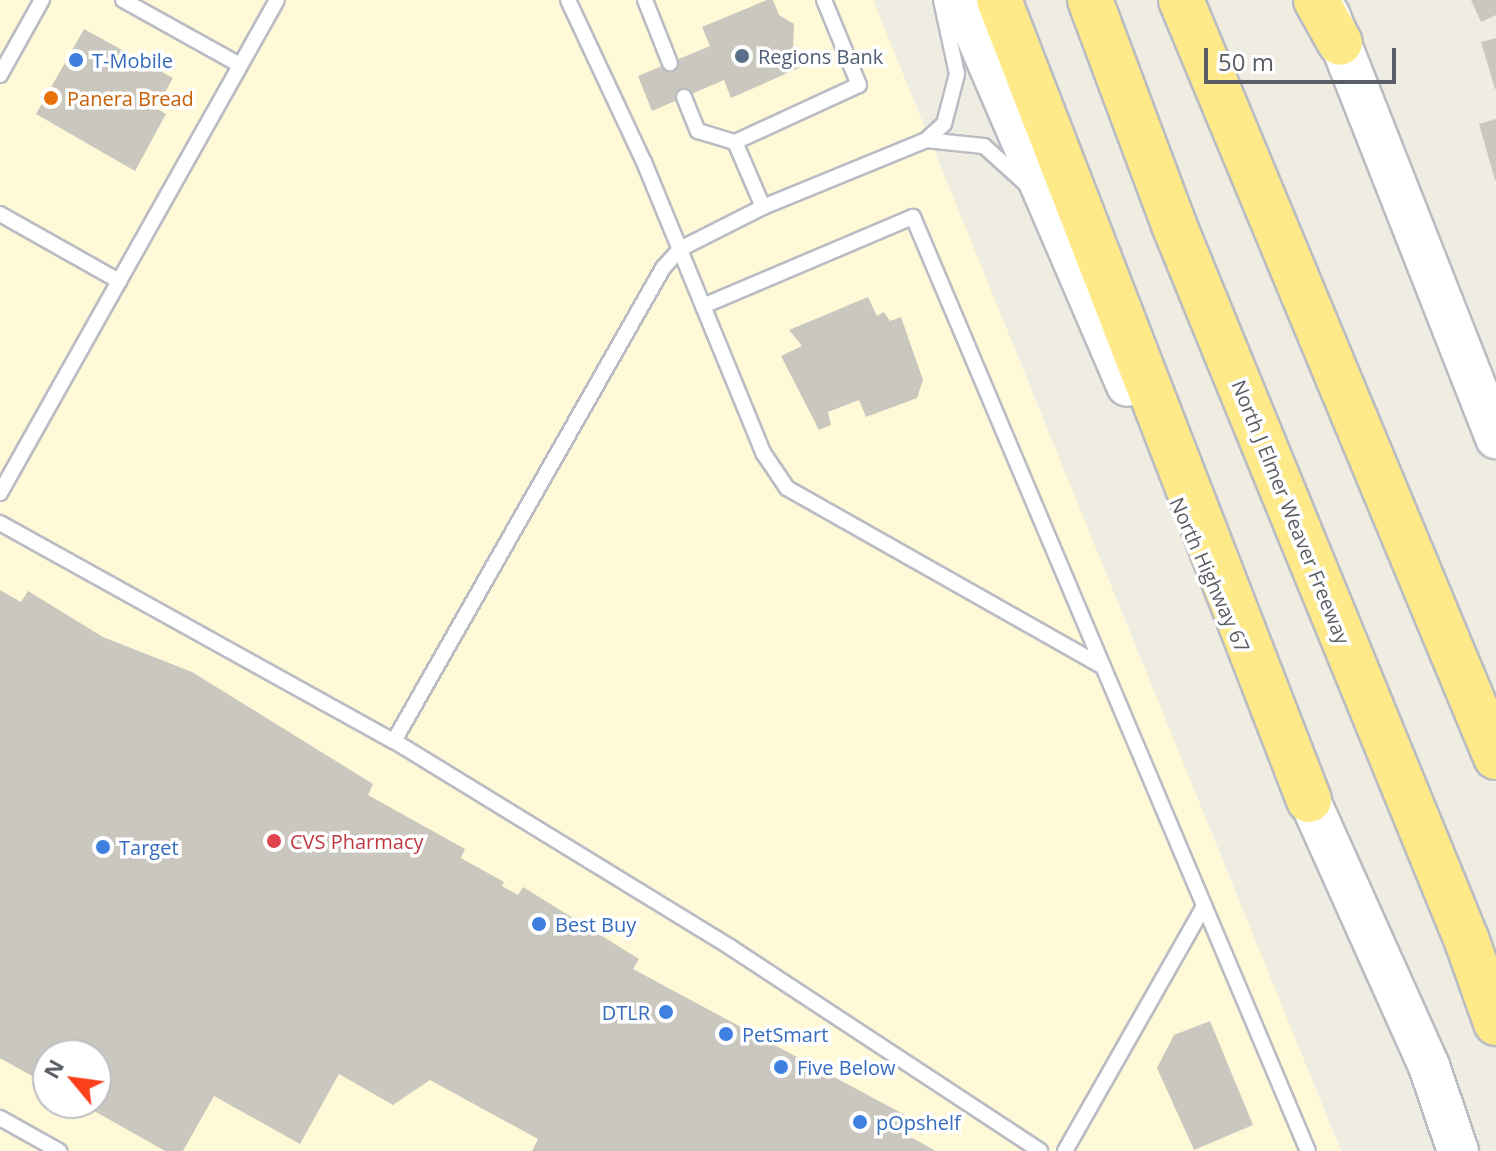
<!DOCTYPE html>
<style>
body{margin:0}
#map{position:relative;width:1496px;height:1151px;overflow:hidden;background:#efede2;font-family:"Open Sans",sans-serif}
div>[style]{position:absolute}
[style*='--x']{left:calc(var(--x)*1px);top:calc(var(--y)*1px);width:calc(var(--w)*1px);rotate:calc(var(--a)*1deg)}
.commercial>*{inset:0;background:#fff9d7}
.building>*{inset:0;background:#cac7bf}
.roads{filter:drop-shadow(2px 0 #babcc3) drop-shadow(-2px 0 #babcc3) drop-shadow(0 2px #babcc3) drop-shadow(0 -2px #babcc3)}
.lane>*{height:14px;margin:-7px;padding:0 7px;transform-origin:7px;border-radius:7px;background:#fff}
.secondary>*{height:40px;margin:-20px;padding:0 20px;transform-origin:20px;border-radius:20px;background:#fff}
.highway>*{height:44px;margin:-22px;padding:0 22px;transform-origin:22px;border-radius:22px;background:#ffea89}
.dots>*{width:22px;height:22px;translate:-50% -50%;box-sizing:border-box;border:4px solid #fff;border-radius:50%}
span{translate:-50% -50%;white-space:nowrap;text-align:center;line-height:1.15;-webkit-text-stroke:7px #fff;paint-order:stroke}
.service-label{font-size:20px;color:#4e5e75}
.left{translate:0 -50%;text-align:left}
.shop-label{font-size:20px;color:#366cbe}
.right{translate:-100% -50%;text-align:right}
.food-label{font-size:20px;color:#c56008}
.street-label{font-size:20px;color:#5a5e65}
.health-label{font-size:20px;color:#be3a42}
.north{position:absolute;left:32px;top:1039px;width:80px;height:80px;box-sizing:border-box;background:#fff;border:2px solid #bdbfc1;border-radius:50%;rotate:299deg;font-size:22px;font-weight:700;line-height:32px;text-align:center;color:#5a5e65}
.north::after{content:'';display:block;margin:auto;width:28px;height:36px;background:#fc3e1b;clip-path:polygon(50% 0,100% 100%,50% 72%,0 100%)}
.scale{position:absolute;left:1204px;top:48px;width:192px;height:36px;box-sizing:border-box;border:4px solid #5a5e65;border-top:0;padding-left:10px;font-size:24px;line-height:28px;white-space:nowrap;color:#5a5e65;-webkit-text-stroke:6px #fff;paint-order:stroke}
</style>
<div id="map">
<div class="commercial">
<i style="clip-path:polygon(evenodd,0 0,873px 0,1341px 1151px,0 1151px,0 0,48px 1055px,96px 1055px,96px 1103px,48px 1103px,48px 1055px)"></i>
</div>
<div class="building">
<i style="clip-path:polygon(767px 0,773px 0,779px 15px,794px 24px,793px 49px,801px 67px,731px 98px,724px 80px,652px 111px,638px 76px,710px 46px,702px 27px)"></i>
<i style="clip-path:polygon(1471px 0,1496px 0,1496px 15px,1481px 22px)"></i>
<i style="clip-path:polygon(84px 29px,173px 78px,156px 108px,166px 114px,135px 171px,36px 114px)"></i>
<i style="clip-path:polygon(1496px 38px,1496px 89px,1495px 89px,1481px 42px)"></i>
<i style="clip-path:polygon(1496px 119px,1496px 180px,1495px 180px,1479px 124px)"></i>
<i style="clip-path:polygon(868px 297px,877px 316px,884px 312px,890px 321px,901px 317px,923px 380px,917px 398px,866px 417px,859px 400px,828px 412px,831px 425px,819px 430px,781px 356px,802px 346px,789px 330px)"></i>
<i style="clip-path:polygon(0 590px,21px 602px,28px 591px,103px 637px,192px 672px,373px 784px,368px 795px,465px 849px,461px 858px,504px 882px,502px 886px,518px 895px,523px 887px,639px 959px,633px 969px,903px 1114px,914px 1124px,907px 1135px,936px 1151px,532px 1151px,538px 1139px,430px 1080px,393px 1105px,339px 1074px,300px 1144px,214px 1096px,183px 1151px,165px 1151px,80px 1103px,96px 1103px,96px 1055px,48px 1055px,48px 1085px,0 1058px)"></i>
<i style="clip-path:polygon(1210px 1021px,1253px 1125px,1194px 1150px,1157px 1068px,1174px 1035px)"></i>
</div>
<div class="roads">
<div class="lane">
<i style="--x:123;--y:0;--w:134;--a:29.1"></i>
<i style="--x:568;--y:0;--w:179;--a:64.9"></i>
<i style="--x:644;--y:162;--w:316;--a:67.7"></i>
<i style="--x:764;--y:454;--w:41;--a:55.9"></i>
<i style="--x:787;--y:488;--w:362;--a:29.5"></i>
<i style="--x:645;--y:0;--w:68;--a:68.4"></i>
<i style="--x:0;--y:75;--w:86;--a:-60.8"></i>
<i style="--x:684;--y:97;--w:37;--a:68"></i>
<i style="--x:698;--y:131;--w:39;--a:17"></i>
<i style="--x:735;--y:142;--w:136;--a:-24.7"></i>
<i style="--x:859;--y:85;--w:92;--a:-112.4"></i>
<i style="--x:926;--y:140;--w:58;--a:5.9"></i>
<i style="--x:984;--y:146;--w:57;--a:42.1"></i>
<i style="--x:763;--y:207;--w:176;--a:-22.3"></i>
<i style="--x:926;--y:140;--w:24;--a:-42"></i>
<i style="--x:944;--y:124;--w:52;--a:-75.4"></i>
<i style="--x:957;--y:74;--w:76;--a:-102.2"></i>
<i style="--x:0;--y:214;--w:137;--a:29.4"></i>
<i style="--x:703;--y:306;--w:228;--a:-23"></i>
<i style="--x:913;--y:217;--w:1014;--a:67.08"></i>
<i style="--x:0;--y:493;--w:565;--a:-60.67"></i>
<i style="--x:0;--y:523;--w:450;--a:29"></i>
<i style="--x:394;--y:741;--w:394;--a:31.5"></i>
<i style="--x:730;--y:947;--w:371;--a:33.3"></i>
<i style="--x:394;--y:741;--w:544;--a:-60.37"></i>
<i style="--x:663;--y:268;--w:25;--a:-48"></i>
<i style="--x:680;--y:249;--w:93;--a:-26.8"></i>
<i style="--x:763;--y:207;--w:71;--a:-113.3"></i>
<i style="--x:0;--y:1118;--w:68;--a:29.2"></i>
<i style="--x:1065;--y:1151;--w:282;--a:-60.4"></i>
</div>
<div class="secondary">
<i style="--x:961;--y:0;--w:420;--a:66.7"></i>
<i style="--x:1329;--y:14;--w:456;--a:68.5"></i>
<i style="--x:1296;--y:770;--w:325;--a:65.8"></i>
<i style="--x:1429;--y:1066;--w:90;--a:71.2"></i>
</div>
<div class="highway">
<i style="--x:999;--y:0;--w:858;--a:68.82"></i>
<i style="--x:1090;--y:0;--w:240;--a:69.5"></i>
<i style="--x:1174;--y:225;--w:774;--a:67.74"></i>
<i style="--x:1467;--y:941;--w:87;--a:70.5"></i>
<i style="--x:1181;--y:0;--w:820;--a:67.41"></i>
<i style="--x:1316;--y:0;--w:49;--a:60.8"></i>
</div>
</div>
<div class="dots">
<i style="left:742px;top:56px;background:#5c6f8a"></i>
<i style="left:76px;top:60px;background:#3f7fe0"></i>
<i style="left:51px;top:98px;background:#e8710a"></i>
<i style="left:274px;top:841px;background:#e0444e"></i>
<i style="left:103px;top:847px;background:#3f7fe0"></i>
<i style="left:539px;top:924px;background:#3f7fe0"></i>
<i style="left:666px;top:1012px;background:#3f7fe0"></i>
<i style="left:726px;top:1034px;background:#3f7fe0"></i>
<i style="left:781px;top:1067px;background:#3f7fe0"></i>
<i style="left:860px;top:1122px;background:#3f7fe0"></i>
</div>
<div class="service-label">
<span class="left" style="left:758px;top:56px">Regions Bank</span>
</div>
<div class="shop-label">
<span class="left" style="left:92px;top:60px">T-Mobile</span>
<span class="left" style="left:119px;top:847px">Target</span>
<span class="left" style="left:555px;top:924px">Best Buy</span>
<span class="right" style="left:650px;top:1012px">DTLR</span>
<span class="left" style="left:742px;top:1034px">PetSmart</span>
<span class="left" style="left:797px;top:1067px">Five Below</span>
<span class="left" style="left:876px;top:1122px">pOpshelf</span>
</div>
<div class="food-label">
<span class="left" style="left:67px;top:98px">Panera Bread</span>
</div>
<div class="street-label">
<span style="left:1291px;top:512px;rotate:68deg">North J Elmer Weaver Freeway</span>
<span style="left:1210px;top:575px;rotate:66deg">North Highway 67</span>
</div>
<div class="health-label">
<span class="left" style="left:290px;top:841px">CVS Pharmacy</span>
</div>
<div class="north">N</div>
<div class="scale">50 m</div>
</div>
